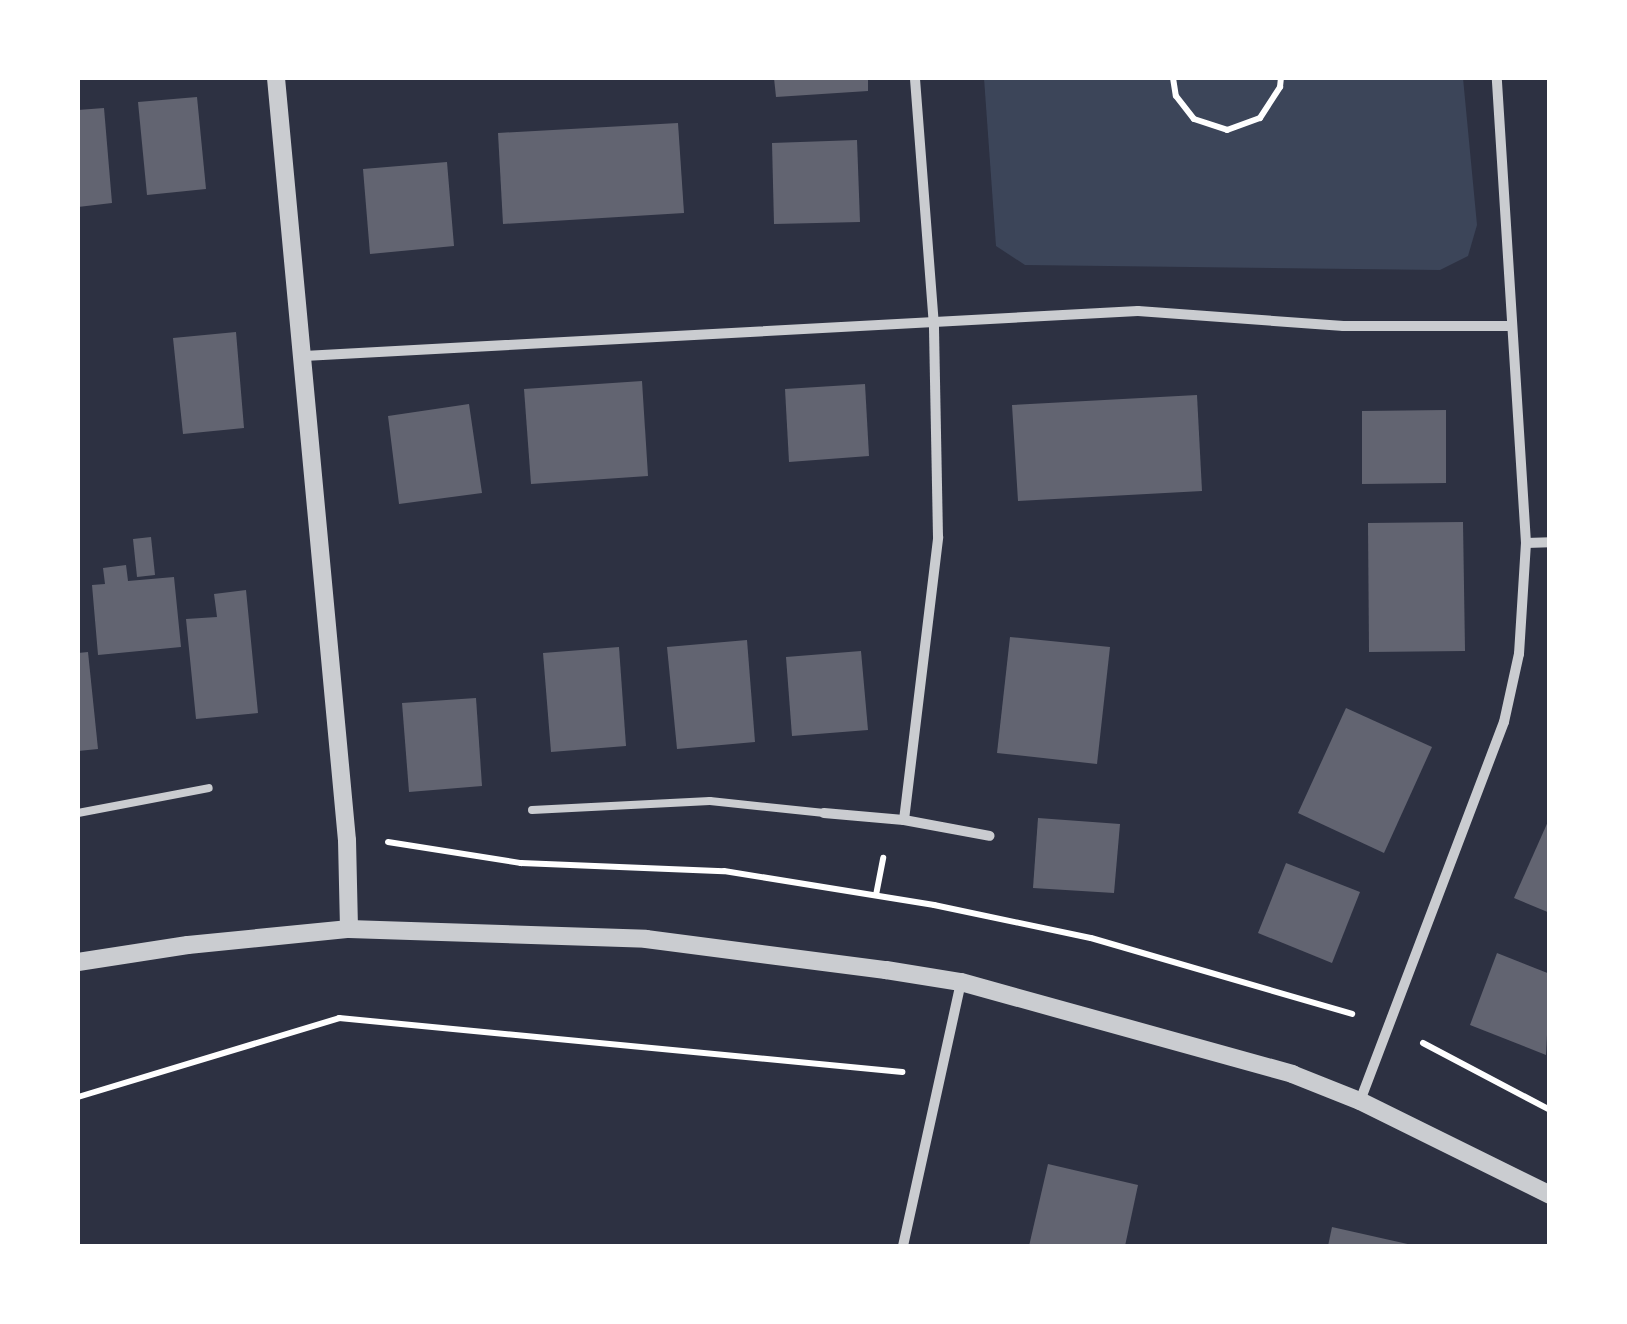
<!DOCTYPE html>
<style>
body{margin:0}
#map{position:relative;width:1627px;height:1324px;overflow:hidden;background:#2d3142;font-family:Inter,sans-serif}
div>[style]{position:absolute}
[style*='--x']{left:calc(var(--x)*1px);top:calc(var(--y)*1px);width:calc(var(--w)*1px);rotate:calc(var(--a)*1deg)}
.green>*{inset:0;background:#3c4559}
.building>*{inset:0;background:#626471}
.path>*{height:6px;margin:-3px;padding:0 3px;transform-origin:3px;border-radius:3px;background:#fff}
.service>*{height:8px;margin:-4px;padding:0 4px;transform-origin:4px;border-radius:4px;background:#caccd0}
.minor>*{height:10px;margin:-5px;padding:0 5px;transform-origin:5px;border-radius:5px;background:#caccd0}
.tertiary>*{height:18px;margin:-9px;padding:0 9px;transform-origin:9px;border-radius:9px;background:#caccd0}
span{translate:-50% -50%;white-space:nowrap;text-align:center;line-height:1.15;-webkit-text-stroke:10px #fff;paint-order:stroke}
.frame{position:absolute;inset:0;border:80px solid #fff;pointer-events:none}
</style>
<div id="map">
<div class="green">
<i style="clip-path:polygon(984px 78px,1463px 78px,1477px 225px,1468px 256px,1440px 270px,1025px 265px,996px 246px)"></i>
</div>
<div class="building">
<i style="clip-path:polygon(774px 78px,868px 78px,868px 91px,776px 97px)"></i>
<i style="clip-path:polygon(197px 97px,206px 189px,147px 195px,138px 102px)"></i>
<i style="clip-path:polygon(104px 108px,112px 203px,78px 207px,78px 110px)"></i>
<i style="clip-path:polygon(678px 123px,684px 213px,503px 224px,498px 133px)"></i>
<i style="clip-path:polygon(857px 140px,860px 222px,774px 224px,772px 143px)"></i>
<i style="clip-path:polygon(447px 162px,454px 246px,370px 254px,363px 169px)"></i>
<i style="clip-path:polygon(236px 332px,244px 428px,183px 434px,173px 338px)"></i>
<i style="clip-path:polygon(642px 381px,648px 476px,531px 484px,524px 389px)"></i>
<i style="clip-path:polygon(865px 384px,869px 456px,789px 462px,785px 389px)"></i>
<i style="clip-path:polygon(1197px 395px,1202px 491px,1018px 501px,1012px 405px)"></i>
<i style="clip-path:polygon(469px 404px,482px 493px,399px 504px,388px 416px)"></i>
<i style="clip-path:polygon(1446px 410px,1446px 483px,1362px 484px,1362px 411px)"></i>
<i style="clip-path:polygon(1463px 522px,1465px 651px,1369px 652px,1368px 523px)"></i>
<i style="clip-path:polygon(151px 537px,155px 575px,137px 577px,133px 539px)"></i>
<i style="clip-path:polygon(126px 565px,128px 581px,174px 577px,181px 647px,98px 655px,92px 585px,105px 584px,103px 568px)"></i>
<i style="clip-path:polygon(246px 590px,258px 713px,196px 719px,186px 619px,217px 617px,214px 594px)"></i>
<i style="clip-path:polygon(1010px 637px,1110px 647px,1097px 764px,997px 753px)"></i>
<i style="clip-path:polygon(747px 640px,755px 742px,677px 749px,667px 647px)"></i>
<i style="clip-path:polygon(619px 647px,626px 746px,551px 752px,543px 653px)"></i>
<i style="clip-path:polygon(861px 651px,868px 730px,792px 736px,786px 657px)"></i>
<i style="clip-path:polygon(88px 652px,98px 749px,78px 751px,78px 653px)"></i>
<i style="clip-path:polygon(476px 698px,482px 786px,409px 792px,402px 703px)"></i>
<i style="clip-path:polygon(1346px 708px,1432px 747px,1384px 853px,1298px 813px)"></i>
<i style="clip-path:polygon(1550px 817px,1550px 913px,1514px 898px)"></i>
<i style="clip-path:polygon(1038px 818px,1120px 824px,1114px 893px,1033px 888px)"></i>
<i style="clip-path:polygon(1286px 863px,1360px 892px,1332px 963px,1258px 933px)"></i>
<i style="clip-path:polygon(1497px 953px,1550px 974px,1546px 1055px,1470px 1025px)"></i>
<i style="clip-path:polygon(1048px 1164px,1138px 1185px,1125px 1246px,1029px 1246px)"></i>
<i style="clip-path:polygon(1332px 1227px,1412px 1245px,1412px 1246px,1328px 1246px)"></i>
</div>
<div class="path">
<i style="--x:1173;--y:78;--w:18;--a:81"></i>
<i style="--x:1176;--y:96;--w:29;--a:52"></i>
<i style="--x:1194;--y:119;--w:35;--a:18"></i>
<i style="--x:1227;--y:130;--w:35;--a:-20"></i>
<i style="--x:1260;--y:118;--w:37;--a:-57"></i>
<i style="--x:1280;--y:87;--w:9;--a:-84"></i>
<i style="--x:388;--y:842;--w:135;--a:9"></i>
<i style="--x:521;--y:863;--w:203;--a:2.3"></i>
<i style="--x:724;--y:871;--w:213;--a:9.2"></i>
<i style="--x:934;--y:905;--w:160;--a:11.9"></i>
<i style="--x:1091;--y:938;--w:272;--a:16.2"></i>
<i style="--x:876;--y:895;--w:38;--a:-79"></i>
<i style="--x:1423;--y:1043;--w:144;--a:27.8"></i>
<i style="--x:78;--y:1097;--w:273;--a:-16.8"></i>
<i style="--x:339;--y:1018;--w:566;--a:5.48"></i>
</div>
<div class="service">
<i style="--x:532;--y:810;--w:178;--a:-2.9"></i>
<i style="--x:710;--y:801;--w:115;--a:6"></i>
<i style="--x:78;--y:813;--w:133;--a:-10.8"></i>
</div>
<div class="minor">
<i style="--x:304;--y:356;--w:835;--a:-3.09"></i>
<i style="--x:1138;--y:311;--w:206;--a:4.2"></i>
<i style="--x:1343;--y:326;--w:169;--a:0"></i>
<i style="--x:1526;--y:543;--w:24;--a:-2"></i>
<i style="--x:824;--y:813;--w:80;--a:5"></i>
<i style="--x:904;--y:820;--w:87;--a:10.5"></i>
<i style="--x:904;--y:820;--w:285;--a:-83.1"></i>
<i style="--x:938;--y:537;--w:211;--a:-91.1"></i>
<i style="--x:934;--y:326;--w:249;--a:-94.4"></i>
<i style="--x:1360;--y:1101;--w:405;--a:-69.2"></i>
<i style="--x:1504;--y:722;--w:70;--a:-77.6"></i>
<i style="--x:1519;--y:654;--w:111;--a:-86.4"></i>
<i style="--x:1526;--y:543;--w:466;--a:-93.6"></i>
<i style="--x:903;--y:1246;--w:270;--a:-77.6"></i>
</div>
<div class="tertiary">
<i style="--x:276;--y:78;--w:765;--a:84.68"></i>
<i style="--x:347;--y:840;--w:89;--a:88.7"></i>
<i style="--x:78;--y:962;--w:111;--a:-8.8"></i>
<i style="--x:188;--y:945;--w:162;--a:-5.7"></i>
<i style="--x:349;--y:929;--w:297;--a:1.9"></i>
<i style="--x:646;--y:939;--w:242;--a:7.4"></i>
<i style="--x:886;--y:970;--w:76;--a:9.1"></i>
<i style="--x:961;--y:982;--w:344;--a:15.5"></i>
<i style="--x:1292;--y:1074;--w:73;--a:21.7"></i>
<i style="--x:1360;--y:1101;--w:212;--a:26.3"></i>
</div>
<div class="frame"></div>
</div>
